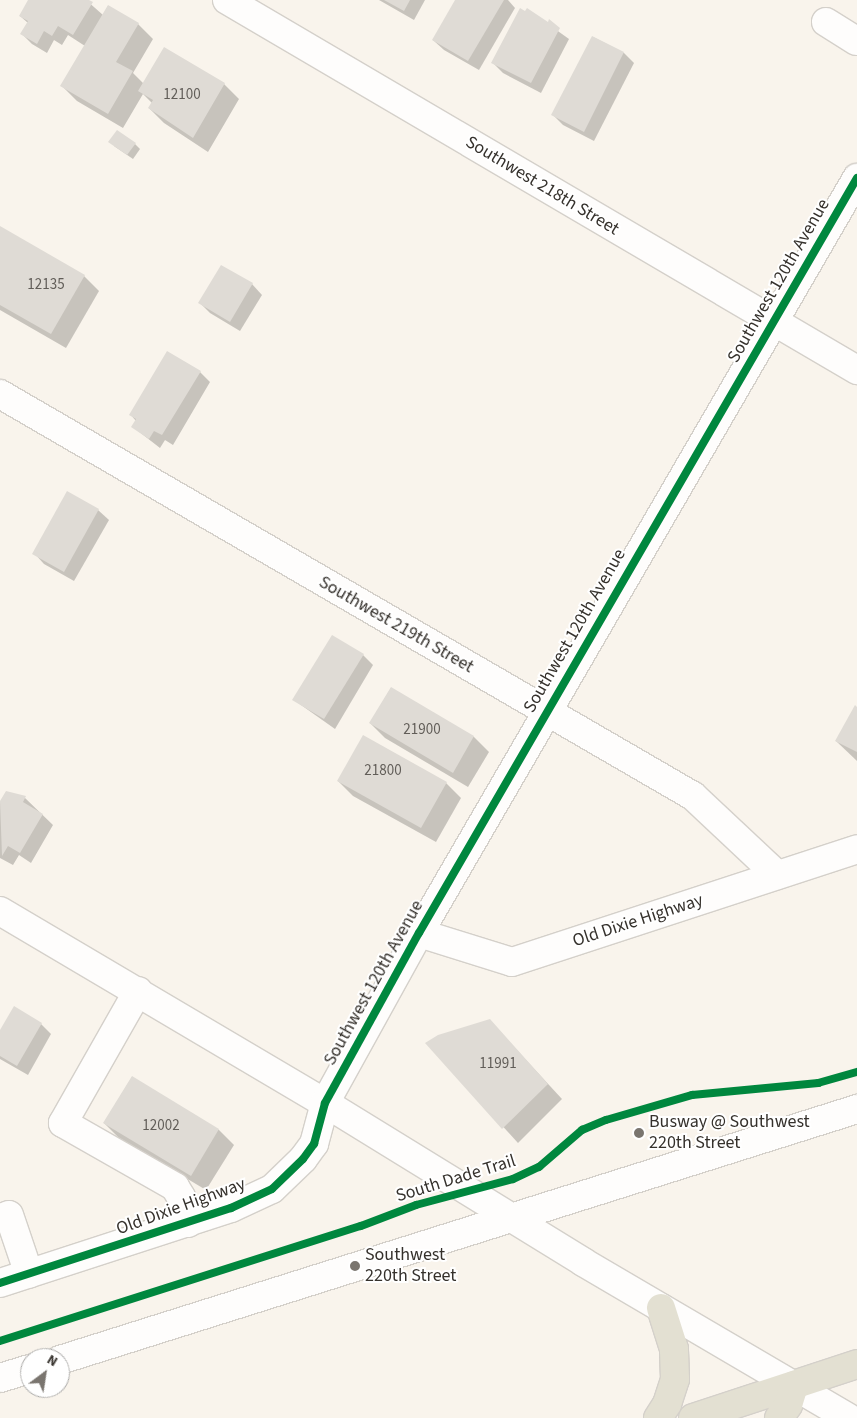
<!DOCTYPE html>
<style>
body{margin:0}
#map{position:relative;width:857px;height:1418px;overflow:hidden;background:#f9f4ec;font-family:"Source Sans 3",sans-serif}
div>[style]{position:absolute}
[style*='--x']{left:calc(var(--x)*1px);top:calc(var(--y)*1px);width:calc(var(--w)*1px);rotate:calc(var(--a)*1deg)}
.shadow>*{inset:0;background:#0003}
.building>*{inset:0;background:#dfdbd5}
.roads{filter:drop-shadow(1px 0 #d4d0ca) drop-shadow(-1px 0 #d4d0ca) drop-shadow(0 1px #d4d0ca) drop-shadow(0 -1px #d4d0ca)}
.minor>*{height:28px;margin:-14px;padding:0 14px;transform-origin:14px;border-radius:14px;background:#fefdfc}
.highway>*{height:28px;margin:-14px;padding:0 14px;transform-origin:14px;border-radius:14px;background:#e3e0d2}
.cycleway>*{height:8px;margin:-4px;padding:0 4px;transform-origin:4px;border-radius:4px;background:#00873e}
.dots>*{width:14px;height:14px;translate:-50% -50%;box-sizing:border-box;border:2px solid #fff;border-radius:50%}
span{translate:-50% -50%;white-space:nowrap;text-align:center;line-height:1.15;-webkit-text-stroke:4px #fff;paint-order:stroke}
.number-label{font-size:15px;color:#615d58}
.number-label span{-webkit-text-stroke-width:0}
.street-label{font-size:18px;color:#35312c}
.poi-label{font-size:18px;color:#35312c}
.left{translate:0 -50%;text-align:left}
.north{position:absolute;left:20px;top:1348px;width:50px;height:50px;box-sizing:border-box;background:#fff;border:1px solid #aeadab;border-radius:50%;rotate:31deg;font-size:14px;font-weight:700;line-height:20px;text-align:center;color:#35312c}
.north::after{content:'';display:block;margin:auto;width:18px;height:22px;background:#7a756f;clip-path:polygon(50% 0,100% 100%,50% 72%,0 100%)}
</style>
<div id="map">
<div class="shadow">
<i style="clip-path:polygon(29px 0,86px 0,103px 15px,108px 6px,138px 24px,153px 39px,133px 73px,144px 84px,224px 84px,239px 99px,208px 152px,164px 123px,149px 108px,152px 103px,143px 94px,123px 128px,77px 101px,62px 86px,85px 46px,68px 35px,62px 45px,54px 40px,47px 53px,32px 44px,22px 34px,28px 23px,20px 16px)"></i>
<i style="clip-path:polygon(379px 0,425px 0,414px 20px)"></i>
<i style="clip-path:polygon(457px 0,508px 0,515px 8px,479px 70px,444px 50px,433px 40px)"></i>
<i style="clip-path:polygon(548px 24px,569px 39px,541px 93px,503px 73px,493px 63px)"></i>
<i style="clip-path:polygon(593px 37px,624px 53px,634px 63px,594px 141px,563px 125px,553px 115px)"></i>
<i style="clip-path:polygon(135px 144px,140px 149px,133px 159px,114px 146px)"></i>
<i style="clip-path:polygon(0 228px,84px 276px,99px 291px,66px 348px,0 310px)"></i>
<i style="clip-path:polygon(252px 284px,262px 295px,240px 331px,210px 313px,200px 303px)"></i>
<i style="clip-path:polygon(200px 372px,210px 382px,173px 445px,165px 440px,160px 448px,133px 427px,136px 421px,130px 414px)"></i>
<i style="clip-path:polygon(68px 493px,98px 510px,109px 520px,74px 581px,44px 564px,34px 553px)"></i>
<i style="clip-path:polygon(363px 655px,373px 665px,335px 729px,294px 700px)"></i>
<i style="clip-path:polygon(391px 688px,474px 737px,489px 752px,468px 787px,385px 738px,370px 723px)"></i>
<i style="clip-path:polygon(857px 708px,857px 761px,836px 741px)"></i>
<i style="clip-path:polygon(338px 781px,446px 783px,461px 798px,436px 842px,353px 796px)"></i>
<i style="clip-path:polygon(6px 793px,25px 798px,53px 825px,31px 863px,19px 855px,13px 865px,0 858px,0 803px)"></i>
<i style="clip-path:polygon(490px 1021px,562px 1099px,518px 1143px,427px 1043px)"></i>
<i style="clip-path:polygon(41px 1024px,51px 1034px,28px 1075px,0 1059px,0 1032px)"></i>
<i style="clip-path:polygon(132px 1077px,219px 1130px,234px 1145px,206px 1190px,119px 1138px,104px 1123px)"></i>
</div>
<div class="building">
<i style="clip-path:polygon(28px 0,89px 0,93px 2px,73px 35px,58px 26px,52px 36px,44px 31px,37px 44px,20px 34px,28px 21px,19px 16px)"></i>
<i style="clip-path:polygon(384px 0,410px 0,404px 11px)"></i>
<i style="clip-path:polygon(455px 0,504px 0,468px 61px,432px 40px)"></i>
<i style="clip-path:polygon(108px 5px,139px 23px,116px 62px,133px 71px,108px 114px,60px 86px)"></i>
<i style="clip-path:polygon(520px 8px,525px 11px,527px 8px,548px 22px,549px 19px,560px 28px,531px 83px,491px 63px)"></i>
<i style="clip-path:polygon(592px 36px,624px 52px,584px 132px,551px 115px)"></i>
<i style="clip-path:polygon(164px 47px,225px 83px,193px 138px,148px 108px,153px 100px,138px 91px)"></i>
<i style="clip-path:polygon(117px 130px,136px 143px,127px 155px,108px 142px)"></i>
<i style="clip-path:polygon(0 226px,85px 275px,51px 334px,0 305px)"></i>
<i style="clip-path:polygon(221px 265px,253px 283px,230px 322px,198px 303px)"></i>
<i style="clip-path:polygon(167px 351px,201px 371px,162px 435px,154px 431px,149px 439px,131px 427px,136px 419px,129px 415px)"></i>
<i style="clip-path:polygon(67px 491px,99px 509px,64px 572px,32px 554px)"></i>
<i style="clip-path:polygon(332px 635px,364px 654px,324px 719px,292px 700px)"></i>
<i style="clip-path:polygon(391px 687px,474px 736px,453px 773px,369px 723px)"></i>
<i style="clip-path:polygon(855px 705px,857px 707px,857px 752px,835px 741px)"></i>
<i style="clip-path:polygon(363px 735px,447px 782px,421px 828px,337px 781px)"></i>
<i style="clip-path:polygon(6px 791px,26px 796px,23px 802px,43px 814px,20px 853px,8px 846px,2px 856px,0 801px)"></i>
<i style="clip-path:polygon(14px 1006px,42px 1023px,17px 1066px,0 1056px,0 1030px)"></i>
<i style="clip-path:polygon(490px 1019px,548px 1084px,502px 1129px,425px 1043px,438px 1035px)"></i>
<i style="clip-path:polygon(132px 1076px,219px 1129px,191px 1176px,103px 1123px)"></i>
</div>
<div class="roads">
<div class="minor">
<i style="--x:227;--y:0;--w:731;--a:30.43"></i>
<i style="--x:826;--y:22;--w:36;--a:32"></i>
<i style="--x:0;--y:394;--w:801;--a:30.12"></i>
<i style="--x:693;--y:796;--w:115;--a:43.2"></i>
<i style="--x:0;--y:911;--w:377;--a:30.6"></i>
<i style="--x:325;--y:1103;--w:303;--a:31.6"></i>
<i style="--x:583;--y:1262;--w:308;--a:30.4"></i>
<i style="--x:419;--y:933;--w:97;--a:17.3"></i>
<i style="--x:512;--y:962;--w:363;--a:-18.1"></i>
<i style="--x:138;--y:991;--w:152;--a:119.6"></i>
<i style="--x:63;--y:1123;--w:129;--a:29.7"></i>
<i style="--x:175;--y:1187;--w:12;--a:59"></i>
<i style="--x:181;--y:1197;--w:27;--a:75"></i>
<i style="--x:0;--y:1218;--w:9;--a:-18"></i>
<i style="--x:9;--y:1215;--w:62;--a:71.3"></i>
<i style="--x:0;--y:1283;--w:243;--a:-18"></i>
<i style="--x:231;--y:1208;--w:45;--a:-24.9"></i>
<i style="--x:272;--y:1189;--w:43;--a:-44.1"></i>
<i style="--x:303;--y:1159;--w:19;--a:-54"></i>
<i style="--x:314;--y:1144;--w:42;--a:-75"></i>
<i style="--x:325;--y:1103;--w:194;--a:-61.1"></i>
<i style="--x:419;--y:933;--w:873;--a:-59.88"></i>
<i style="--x:60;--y:1360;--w:836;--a:-17.48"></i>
<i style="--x:0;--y:1378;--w:31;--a:-17"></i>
</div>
<div class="highway">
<i style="--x:658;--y:1418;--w:17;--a:-57"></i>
<i style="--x:667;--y:1404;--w:26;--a:-72"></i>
<i style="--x:675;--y:1379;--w:30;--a:-92"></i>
<i style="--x:674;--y:1349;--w:43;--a:-107.6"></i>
<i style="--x:693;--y:1418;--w:173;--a:-18.2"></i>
<i style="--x:779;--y:1418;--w:16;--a:-55"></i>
<i style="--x:788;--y:1405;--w:21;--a:-73"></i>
</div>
</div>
<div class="cycleway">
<i style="--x:0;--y:1283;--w:243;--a:-18"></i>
<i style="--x:231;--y:1208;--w:45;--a:-24.9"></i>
<i style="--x:272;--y:1189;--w:43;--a:-44.1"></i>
<i style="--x:303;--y:1159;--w:19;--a:-54"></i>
<i style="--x:314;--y:1144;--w:42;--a:-75"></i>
<i style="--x:325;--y:1103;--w:194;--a:-61.1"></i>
<i style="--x:419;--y:933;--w:873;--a:-59.88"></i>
<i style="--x:0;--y:1341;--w:379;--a:-17.7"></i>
<i style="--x:361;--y:1226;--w:59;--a:-20.9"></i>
<i style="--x:416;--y:1205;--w:100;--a:-15"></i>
<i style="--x:513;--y:1179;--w:29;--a:-25"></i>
<i style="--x:539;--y:1167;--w:57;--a:-40.7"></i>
<i style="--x:582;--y:1130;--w:26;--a:-23"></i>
<i style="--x:606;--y:1120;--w:90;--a:-16.2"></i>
<i style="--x:692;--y:1095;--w:127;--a:-5.4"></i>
<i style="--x:818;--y:1083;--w:41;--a:-15.8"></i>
</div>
<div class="dots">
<i style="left:639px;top:1133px;background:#7a756f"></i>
<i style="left:355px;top:1266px;background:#7a756f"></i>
</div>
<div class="number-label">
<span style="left:182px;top:95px">12100</span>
<span style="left:46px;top:285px">12135</span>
<span style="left:422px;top:730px">21900</span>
<span style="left:383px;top:771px">21800</span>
<span style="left:498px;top:1064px">11991</span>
<span style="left:161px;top:1126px">12002</span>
</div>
<div class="street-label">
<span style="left:542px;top:186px;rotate:31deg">Southwest 218th Street</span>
<span style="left:779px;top:281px;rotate:-60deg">Southwest 120th Avenue</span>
<span style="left:396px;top:625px;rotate:30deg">Southwest 219th Street</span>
<span style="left:575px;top:631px;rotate:-60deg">Southwest 120th Avenue</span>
<span style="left:638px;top:921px;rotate:-18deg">Old Dixie Highway</span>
<span style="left:374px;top:983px;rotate:-61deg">Southwest 120th Avenue</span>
<span style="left:456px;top:1179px;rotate:-17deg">South Dade Trail</span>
<span style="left:181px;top:1207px;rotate:-20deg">Old Dixie Highway</span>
</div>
<div class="poi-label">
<span class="left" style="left:649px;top:1133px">Busway @ Southwest<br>220th Street</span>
<span class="left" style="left:365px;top:1266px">Southwest<br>220th Street</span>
</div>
<div class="north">N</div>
</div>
